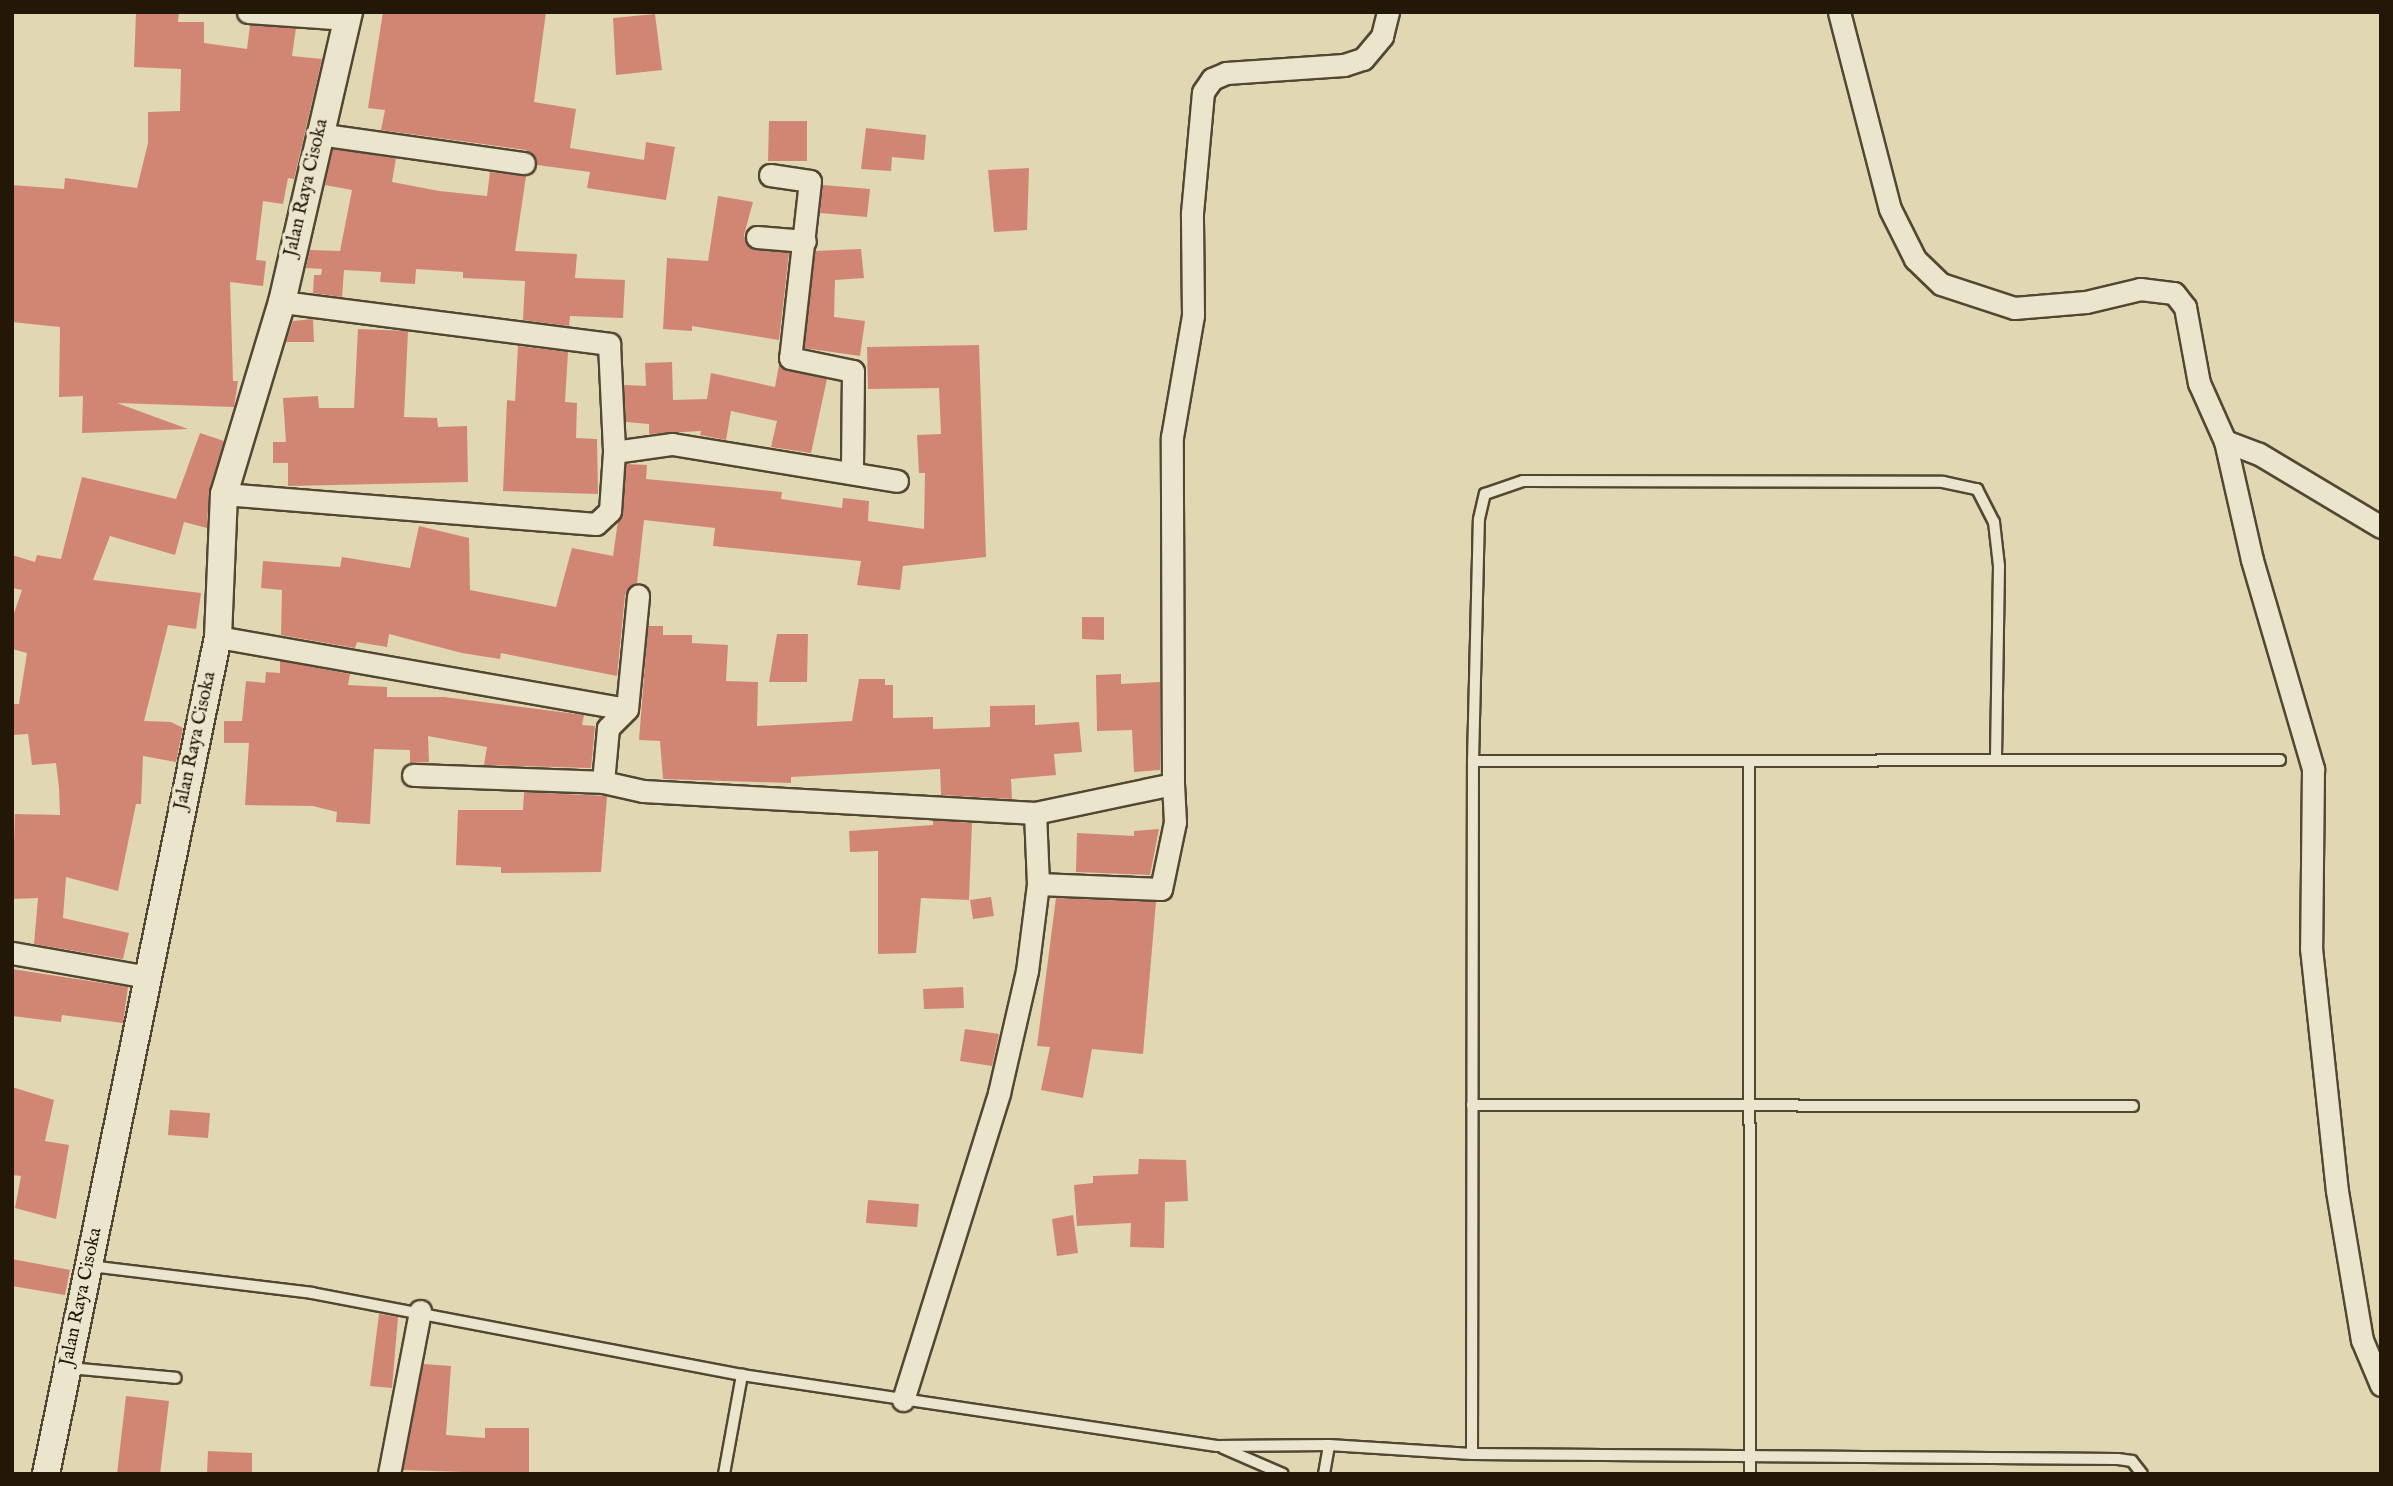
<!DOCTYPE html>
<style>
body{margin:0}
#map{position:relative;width:2393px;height:1486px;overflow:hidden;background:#e1d7b2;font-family:"IM FELL English",serif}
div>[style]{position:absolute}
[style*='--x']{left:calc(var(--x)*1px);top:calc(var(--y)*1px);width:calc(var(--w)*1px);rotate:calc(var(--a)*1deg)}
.building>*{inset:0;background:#d18674}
.roads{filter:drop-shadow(2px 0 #524732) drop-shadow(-2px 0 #524732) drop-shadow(0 2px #524732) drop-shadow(0 -2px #524732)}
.service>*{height:10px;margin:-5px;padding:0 5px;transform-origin:5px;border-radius:5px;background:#ece5cd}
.minor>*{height:21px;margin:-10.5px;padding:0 10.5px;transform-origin:10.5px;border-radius:10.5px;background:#ece5cd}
.tertiary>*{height:26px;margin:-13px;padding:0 13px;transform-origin:13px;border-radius:13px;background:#ece5cd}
span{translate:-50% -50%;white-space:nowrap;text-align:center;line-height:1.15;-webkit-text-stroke:7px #ece5cd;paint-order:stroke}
.street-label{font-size:19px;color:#231707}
.frame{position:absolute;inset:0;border:14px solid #231707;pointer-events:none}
</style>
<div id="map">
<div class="building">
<i style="clip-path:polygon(136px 12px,179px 12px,178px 22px,204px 22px,204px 43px,247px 49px,250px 25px,296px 28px,292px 56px,322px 59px,294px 179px,288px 178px,283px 204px,263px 201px,256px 260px,266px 261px,263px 286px,230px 282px,233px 381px,238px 381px,234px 407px,117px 403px,188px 429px,82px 433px,83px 396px,59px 397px,60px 327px,12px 322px,12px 185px,64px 189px,65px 178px,137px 188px,148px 143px,148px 112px,180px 111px,181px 69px,134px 67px)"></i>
<i style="clip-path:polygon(383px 12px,546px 12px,534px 102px,576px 109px,570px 148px,644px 160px,646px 142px,675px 147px,666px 200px,587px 188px,590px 172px,537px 165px,526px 150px,381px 130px,385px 110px,368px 108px)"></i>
<i style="clip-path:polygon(655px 14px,662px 70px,616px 75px,613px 18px)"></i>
<i style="clip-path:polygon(769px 121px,807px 121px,807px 161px,768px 161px)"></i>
<i style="clip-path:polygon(866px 128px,926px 135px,924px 160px,892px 157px,891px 171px,861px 169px)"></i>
<i style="clip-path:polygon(333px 149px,396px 158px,392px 182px,439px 191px,487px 196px,490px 172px,526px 176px,515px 251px,577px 254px,575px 278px,625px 280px,623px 318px,570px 316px,569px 326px,523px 320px,525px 281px,463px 278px,463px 272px,416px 269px,415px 284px,380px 282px,381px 272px,344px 270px,342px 297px,313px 293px,314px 275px,321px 275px,322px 269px,306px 268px,310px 250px,340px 251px,352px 190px,325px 185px)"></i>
<i style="clip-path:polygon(1029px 168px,1027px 230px,994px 232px,988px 170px)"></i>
<i style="clip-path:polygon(823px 185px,870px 189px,867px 217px,820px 213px)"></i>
<i style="clip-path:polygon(718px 196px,753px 202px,744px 235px,749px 247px,789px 253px,779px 340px,692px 326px,692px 331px,663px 329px,667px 258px,708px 261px)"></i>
<i style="clip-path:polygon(861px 249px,864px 278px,835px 280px,834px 317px,865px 321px,860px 356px,804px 348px,815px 251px)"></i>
<i style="clip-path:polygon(313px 319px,314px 342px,286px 342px,293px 321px)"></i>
<i style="clip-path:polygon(358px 329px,408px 331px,404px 417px,437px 418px,438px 427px,467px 426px,468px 482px,288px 486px,288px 463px,273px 463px,273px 442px,286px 442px,283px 398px,318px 396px,319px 408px,354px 408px)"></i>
<i style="clip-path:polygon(979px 345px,986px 557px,903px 566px,900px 590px,857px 585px,861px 561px,713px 546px,715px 528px,644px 520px,637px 583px,625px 595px,617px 676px,501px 653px,500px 659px,462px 653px,389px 634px,387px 647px,357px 642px,355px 648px,281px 635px,282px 590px,261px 588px,263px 561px,340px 567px,342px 557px,410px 568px,419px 526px,469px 538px,470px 590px,556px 607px,572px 548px,613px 556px,626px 464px,647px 465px,646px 479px,782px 492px,781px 499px,842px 508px,843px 498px,869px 501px,868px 521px,924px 529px,925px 473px,919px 473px,917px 435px,941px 434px,939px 388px,868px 389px,867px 347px)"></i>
<i style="clip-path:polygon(518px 346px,568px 352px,565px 402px,577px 403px,576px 438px,597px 439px,598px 494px,503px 491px,507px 400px,515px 401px)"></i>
<i style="clip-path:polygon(672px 362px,673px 400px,707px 399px,711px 373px,775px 387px,779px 365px,827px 379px,811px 453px,771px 447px,777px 421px,731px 411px,726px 440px,700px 435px,701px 431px,649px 434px,649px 424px,626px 422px,624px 385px,646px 386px,645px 363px)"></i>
<i style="clip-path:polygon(200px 433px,224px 441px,209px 490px,207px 528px,184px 522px,175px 555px,110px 536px,93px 580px,201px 593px,196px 629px,168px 625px,144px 721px,171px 722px,183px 728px,176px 762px,143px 756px,141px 804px,136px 804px,118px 891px,66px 877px,63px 918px,129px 933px,123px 959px,34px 944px,38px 898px,12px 899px,15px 814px,60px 815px,59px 788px,56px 763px,32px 765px,28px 734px,12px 735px,12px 704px,19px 704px,27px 653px,12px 649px,12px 619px,22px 590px,12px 588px,12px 555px,35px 562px,37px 555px,61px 559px,82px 477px,176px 499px)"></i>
<i style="clip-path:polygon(1082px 617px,1104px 617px,1104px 640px,1082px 639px)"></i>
<i style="clip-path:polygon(648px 626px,663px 626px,663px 635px,692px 635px,692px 643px,728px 645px,726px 681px,758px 682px,757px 726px,852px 721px,859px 679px,885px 679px,885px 685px,893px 685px,893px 718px,933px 717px,933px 729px,990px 727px,990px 706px,1035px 705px,1035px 725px,1079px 722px,1082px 752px,1054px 754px,1056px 775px,1011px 779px,1012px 799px,941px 795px,940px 769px,791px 777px,791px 783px,663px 779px,660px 741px,639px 740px)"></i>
<i style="clip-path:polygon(777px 634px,808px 634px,807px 682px,769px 682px)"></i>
<i style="clip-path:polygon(280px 661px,350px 674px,348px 685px,387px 687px,387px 697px,444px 697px,584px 715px,582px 725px,595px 726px,591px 768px,484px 765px,487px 747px,428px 736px,429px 762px,410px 763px,410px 750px,374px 749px,370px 824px,336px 822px,337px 812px,313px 806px,245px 805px,249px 743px,224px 743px,224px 721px,242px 721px,246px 681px,265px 683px,266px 672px,280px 673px)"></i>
<i style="clip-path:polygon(1121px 674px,1121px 684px,1160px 682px,1160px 770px,1134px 772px,1132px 730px,1097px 731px,1096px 675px)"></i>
<i style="clip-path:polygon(524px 792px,607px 796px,601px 872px,501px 873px,501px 867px,456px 865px,458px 810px,523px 810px)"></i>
<i style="clip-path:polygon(933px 820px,972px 823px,969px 900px,921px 898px,916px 953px,878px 954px,878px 851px,850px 852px,849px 831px,933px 825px)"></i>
<i style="clip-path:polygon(1159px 829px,1150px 875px,1076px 872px,1077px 833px,1134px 836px,1134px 831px)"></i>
<i style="clip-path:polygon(991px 897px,994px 916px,973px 919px,970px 900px)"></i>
<i style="clip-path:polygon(1056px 898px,1156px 902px,1143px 1054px,1092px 1049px,1083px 1098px,1041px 1090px,1050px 1047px,1037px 1046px)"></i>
<i style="clip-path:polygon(12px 969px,128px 987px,123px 1023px,62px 1015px,61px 1022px,12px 1016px)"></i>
<i style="clip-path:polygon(963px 987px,964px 1008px,924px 1009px,923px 989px)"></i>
<i style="clip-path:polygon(965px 1029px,999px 1034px,992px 1066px,960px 1061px)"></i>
<i style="clip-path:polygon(12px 1087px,54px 1100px,45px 1141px,69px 1145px,56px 1219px,15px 1208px,21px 1176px,12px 1175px)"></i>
<i style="clip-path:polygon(170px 1110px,210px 1113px,208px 1138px,168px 1135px)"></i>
<i style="clip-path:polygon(1139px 1159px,1186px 1160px,1188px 1201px,1165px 1202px,1164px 1248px,1130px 1247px,1131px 1223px,1077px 1226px,1074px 1185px,1093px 1183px,1093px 1176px,1138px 1174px)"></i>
<i style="clip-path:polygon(868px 1200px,919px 1204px,917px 1227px,866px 1223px)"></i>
<i style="clip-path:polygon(1073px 1215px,1078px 1253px,1057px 1256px,1052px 1219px)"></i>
<i style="clip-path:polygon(12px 1259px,70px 1270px,65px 1295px,12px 1286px)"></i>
<i style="clip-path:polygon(379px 1314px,398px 1317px,392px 1388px,370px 1386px)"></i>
<i style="clip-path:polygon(423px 1364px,451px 1366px,446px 1435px,485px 1438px,485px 1428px,529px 1428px,529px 1474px,403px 1470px)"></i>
<i style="clip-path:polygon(126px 1396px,169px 1401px,160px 1474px,117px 1474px)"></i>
<i style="clip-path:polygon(208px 1451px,252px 1453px,252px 1474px,207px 1474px)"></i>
</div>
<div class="roads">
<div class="service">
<i style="--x:1473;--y:761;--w:807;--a:-0.07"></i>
<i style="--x:1749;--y:761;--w:713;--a:89.92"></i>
<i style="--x:1472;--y:1105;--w:661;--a:0.09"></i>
<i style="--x:90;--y:1266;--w:224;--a:6.9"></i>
<i style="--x:312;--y:1293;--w:438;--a:10.8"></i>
<i style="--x:742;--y:1375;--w:480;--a:8.5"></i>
<i style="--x:1217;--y:1446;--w:112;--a:-0.5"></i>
<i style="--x:1329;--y:1445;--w:143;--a:3.6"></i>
<i style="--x:1472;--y:1454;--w:646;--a:0.44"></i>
<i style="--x:2118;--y:1459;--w:14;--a:8"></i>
<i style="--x:2132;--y:1461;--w:16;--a:52"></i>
<i style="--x:69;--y:1368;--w:107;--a:5.3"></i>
<i style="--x:1223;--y:1448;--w:65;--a:23.4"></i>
<i style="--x:1472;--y:1454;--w:693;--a:-89.92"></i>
<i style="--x:1473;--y:761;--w:242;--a:-88.6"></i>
<i style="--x:1479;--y:519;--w:26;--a:-77"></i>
<i style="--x:1485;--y:494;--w:40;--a:-18.9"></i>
<i style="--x:1523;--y:481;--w:420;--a:0.1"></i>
<i style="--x:1943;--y:482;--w:35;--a:12"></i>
<i style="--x:1977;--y:489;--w:37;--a:63"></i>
<i style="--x:1994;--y:522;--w:44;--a:83.5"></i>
<i style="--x:1999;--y:566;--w:194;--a:90.9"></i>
<i style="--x:724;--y:1474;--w:101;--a:-79.7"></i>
<i style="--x:1324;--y:1474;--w:29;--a:-80"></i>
</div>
<div class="minor">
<i style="--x:248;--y:12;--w:100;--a:4"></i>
<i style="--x:1839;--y:12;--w:203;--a:75.5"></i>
<i style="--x:1890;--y:209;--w:56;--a:63.4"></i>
<i style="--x:1915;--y:259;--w:36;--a:44"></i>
<i style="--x:1941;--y:284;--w:77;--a:18.2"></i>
<i style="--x:2014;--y:308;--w:72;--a:-4.8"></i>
<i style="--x:2086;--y:302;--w:56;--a:-13.5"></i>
<i style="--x:2140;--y:289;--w:34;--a:7"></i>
<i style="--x:2174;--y:293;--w:18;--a:52"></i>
<i style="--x:2185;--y:307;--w:77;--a:79.6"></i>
<i style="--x:2199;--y:383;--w:64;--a:65.9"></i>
<i style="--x:2225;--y:441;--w:122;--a:77.2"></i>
<i style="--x:2252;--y:560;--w:218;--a:73.7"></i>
<i style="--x:2313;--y:769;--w:179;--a:90.6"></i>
<i style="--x:2311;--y:948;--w:244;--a:83.9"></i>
<i style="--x:2337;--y:1191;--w:151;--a:80.5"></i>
<i style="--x:2362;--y:1340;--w:49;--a:67.1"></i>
<i style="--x:319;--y:134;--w:207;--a:8.1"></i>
<i style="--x:770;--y:175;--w:40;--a:8.5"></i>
<i style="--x:810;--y:181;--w:178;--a:96.4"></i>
<i style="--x:790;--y:358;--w:64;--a:11.7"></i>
<i style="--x:853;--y:371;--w:101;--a:90.6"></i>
<i style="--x:757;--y:237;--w:48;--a:4.8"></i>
<i style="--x:282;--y:302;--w:330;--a:7.3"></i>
<i style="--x:609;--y:344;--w:108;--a:87.3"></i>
<i style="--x:2225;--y:441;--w:36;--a:21"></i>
<i style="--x:2259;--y:454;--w:142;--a:30.9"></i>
<i style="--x:224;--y:494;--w:373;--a:4.6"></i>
<i style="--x:596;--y:524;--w:19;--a:-43"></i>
<i style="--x:610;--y:511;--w:59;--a:-86.1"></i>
<i style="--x:614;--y:452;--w:59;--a:-7.9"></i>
<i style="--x:672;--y:444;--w:228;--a:9.3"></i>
<i style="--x:218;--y:637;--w:415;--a:10"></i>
<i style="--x:627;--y:709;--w:27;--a:135"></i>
<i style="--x:608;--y:728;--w:54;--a:95.3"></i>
<i style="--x:603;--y:782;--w:41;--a:12.7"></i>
<i style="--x:643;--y:791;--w:393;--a:3.2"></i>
<i style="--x:1035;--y:813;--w:141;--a:-11.9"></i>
<i style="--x:1173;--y:784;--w:347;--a:-90.2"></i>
<i style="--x:1172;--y:437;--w:124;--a:-80.2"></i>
<i style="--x:1193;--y:315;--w:102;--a:-90.6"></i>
<i style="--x:1192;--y:213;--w:121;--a:-84.8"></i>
<i style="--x:1203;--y:92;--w:16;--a:-55"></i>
<i style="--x:1212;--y:79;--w:15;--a:-23"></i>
<i style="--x:1226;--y:73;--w:118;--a:-3.9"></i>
<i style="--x:1344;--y:65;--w:20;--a:-18"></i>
<i style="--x:1363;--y:59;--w:30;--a:-50"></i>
<i style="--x:1382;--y:36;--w:25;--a:-76"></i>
<i style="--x:627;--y:709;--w:114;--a:-84.4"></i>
<i style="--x:413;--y:775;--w:190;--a:2.1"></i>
<i style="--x:1038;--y:884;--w:123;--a:2.3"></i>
<i style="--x:1161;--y:889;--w:68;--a:-78.2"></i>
<i style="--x:1175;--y:822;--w:38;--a:-93"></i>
<i style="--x:12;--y:953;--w:138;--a:10"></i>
<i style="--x:903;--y:1400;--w:322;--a:-72.6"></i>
<i style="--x:999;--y:1093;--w:125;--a:-77.1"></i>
<i style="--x:1027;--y:971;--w:88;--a:-82.8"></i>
<i style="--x:1038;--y:884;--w:71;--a:-92.4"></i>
<i style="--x:389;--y:1474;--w:166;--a:-79.2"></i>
</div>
<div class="tertiary">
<i style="--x:46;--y:1474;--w:854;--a:-78.39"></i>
<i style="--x:218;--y:637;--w:143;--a:-87.6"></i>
<i style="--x:224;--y:494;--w:201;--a:-73.2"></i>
<i style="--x:282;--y:302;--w:298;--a:-77"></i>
</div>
</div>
<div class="street-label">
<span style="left:307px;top:188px;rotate:-77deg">Jalan Raya Cisoka</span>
<span style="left:196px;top:741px;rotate:-78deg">Jalan Raya Cisoka</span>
<span style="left:82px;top:1297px;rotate:-78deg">Jalan Raya Cisoka</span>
</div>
<div class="frame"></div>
</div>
